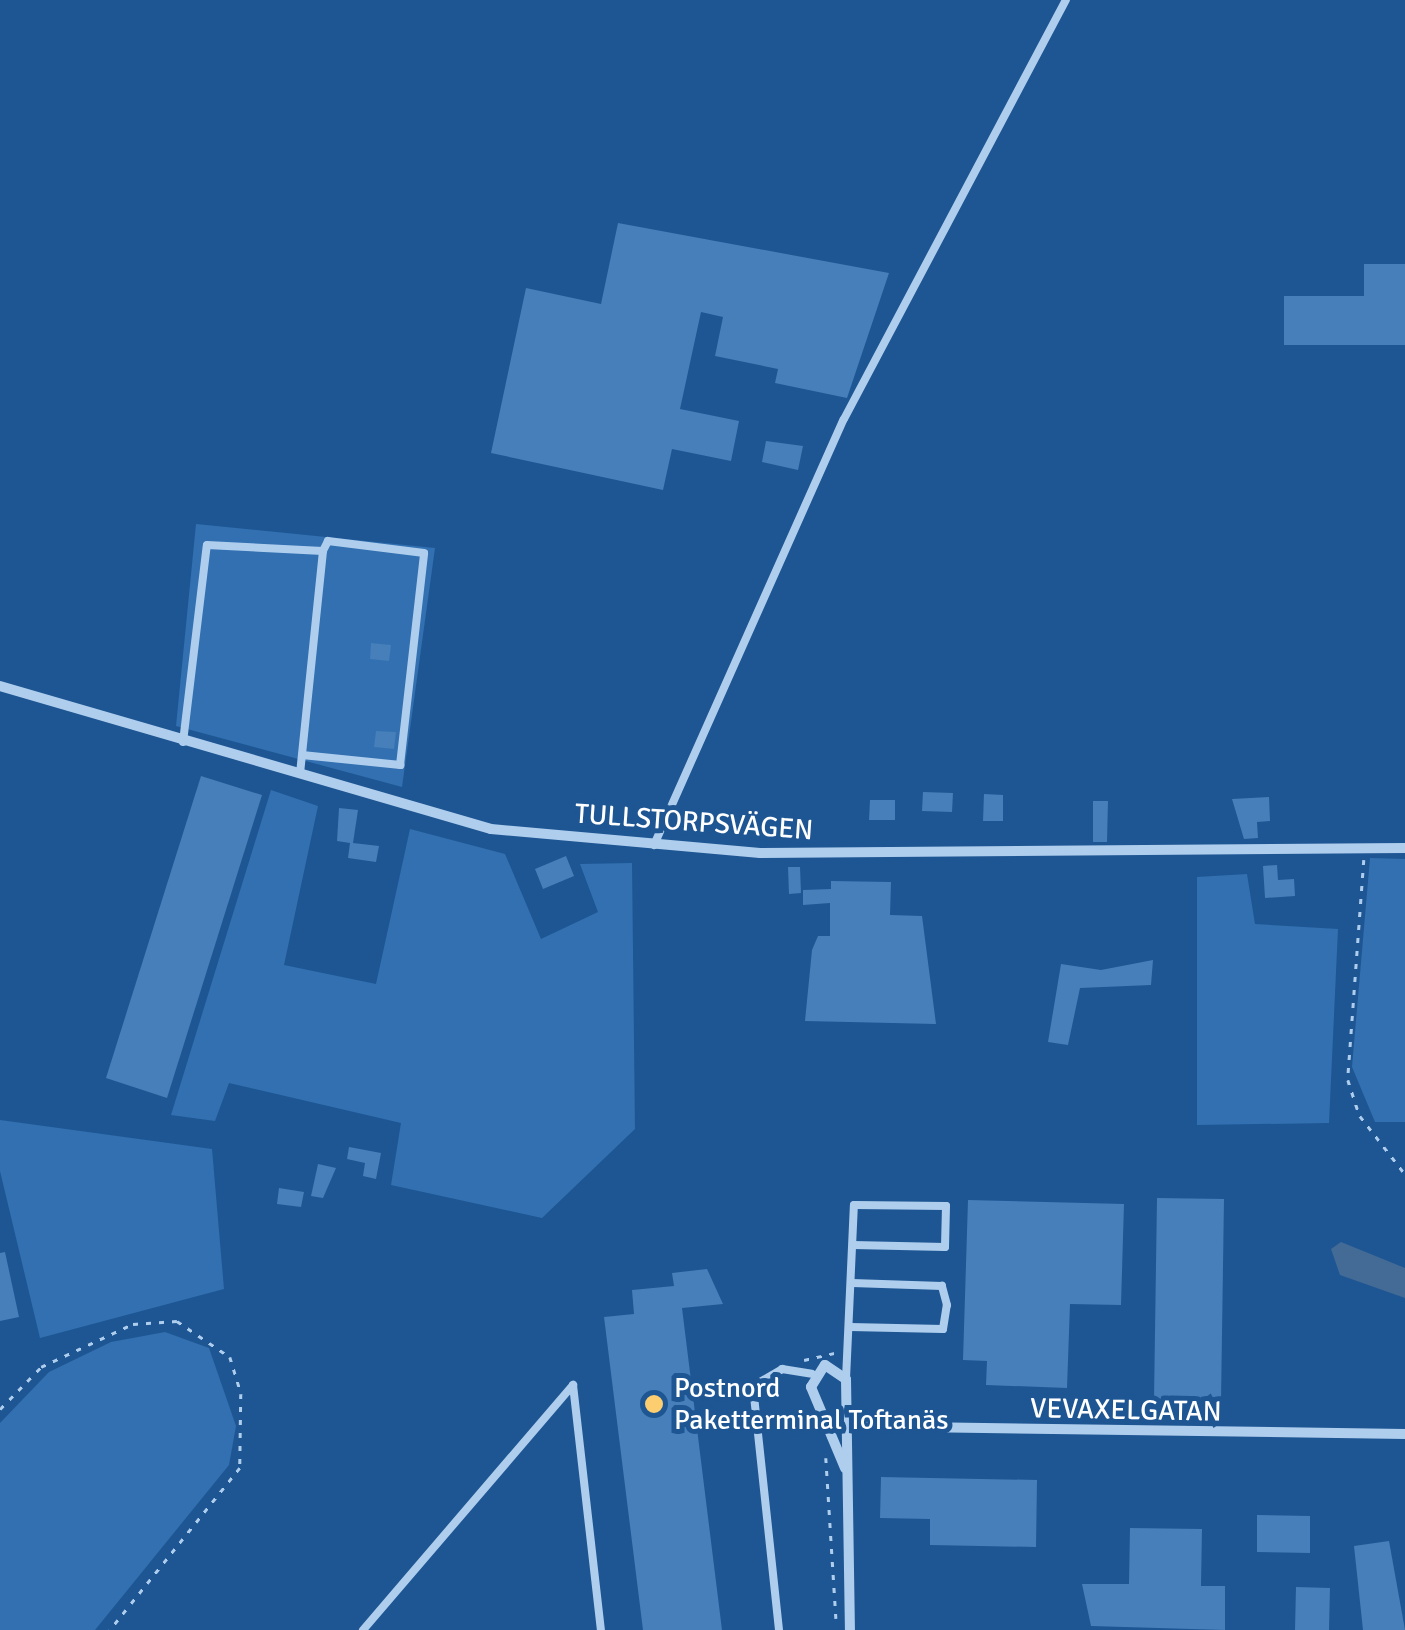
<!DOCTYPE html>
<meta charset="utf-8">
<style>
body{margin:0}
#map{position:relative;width:1405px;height:1630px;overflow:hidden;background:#1e5693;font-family:Signika,sans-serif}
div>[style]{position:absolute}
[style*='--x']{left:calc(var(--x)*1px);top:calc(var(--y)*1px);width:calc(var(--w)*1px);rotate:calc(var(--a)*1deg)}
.green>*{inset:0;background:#3270b1}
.water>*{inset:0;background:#436b96}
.building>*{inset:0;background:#467fb9}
.path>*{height:2.5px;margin-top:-1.25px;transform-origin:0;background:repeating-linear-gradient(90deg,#afceee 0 5px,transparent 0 13px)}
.lane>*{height:8px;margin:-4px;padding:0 4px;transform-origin:4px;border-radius:4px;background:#afceee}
.street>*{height:10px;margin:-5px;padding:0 5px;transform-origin:5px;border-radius:5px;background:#afceee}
.dots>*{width:28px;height:28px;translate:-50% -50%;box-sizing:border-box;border:5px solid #1e5693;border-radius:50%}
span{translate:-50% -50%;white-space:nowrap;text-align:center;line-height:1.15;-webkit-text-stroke:10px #1e5693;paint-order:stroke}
.street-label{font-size:28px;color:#fff}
.poi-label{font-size:28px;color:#fff}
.left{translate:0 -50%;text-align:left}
</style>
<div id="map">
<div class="green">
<i style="clip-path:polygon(196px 524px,435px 548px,402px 787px,176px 726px)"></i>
<i style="clip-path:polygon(271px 790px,318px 806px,284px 965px,376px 984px,410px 829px,505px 854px,541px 939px,598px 912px,580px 864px,632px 863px,635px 1129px,542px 1218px,391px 1185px,401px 1123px,229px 1083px,215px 1121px,171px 1115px)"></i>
<i style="clip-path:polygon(1370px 858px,1405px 859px,1405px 1122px,1375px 1122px,1352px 1067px)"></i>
<i style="clip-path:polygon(1247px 874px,1255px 924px,1338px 929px,1329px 1123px,1197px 1125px,1197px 877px)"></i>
<i style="clip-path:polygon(0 1120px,212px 1149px,224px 1289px,40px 1338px,0 1171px)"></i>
<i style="clip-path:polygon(165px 1332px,209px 1348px,236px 1426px,229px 1465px,95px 1630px,0 1630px,0 1423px,49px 1372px,111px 1342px)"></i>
</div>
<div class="water">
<i style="clip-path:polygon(1341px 1242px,1405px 1268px,1405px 1298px,1340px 1275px,1331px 1249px)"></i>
</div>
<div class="building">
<i style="clip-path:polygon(618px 223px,889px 273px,847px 398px,775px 383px,778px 369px,715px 356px,723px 317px,701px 312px,680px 409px,739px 421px,731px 461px,672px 449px,663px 490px,491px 453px,526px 288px,601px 304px)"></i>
<i style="clip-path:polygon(1364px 264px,1405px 264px,1405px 345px,1284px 345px,1284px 296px,1364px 296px)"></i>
<i style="clip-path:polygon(766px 441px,803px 446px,798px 470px,762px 462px)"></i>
<i style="clip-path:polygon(371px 643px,391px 645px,389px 661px,370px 659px)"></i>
<i style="clip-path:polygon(376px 731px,396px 732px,394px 749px,374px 747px)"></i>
<i style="clip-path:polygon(201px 776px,262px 795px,167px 1098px,106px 1078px)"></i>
<i style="clip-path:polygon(923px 792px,953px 793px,952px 812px,922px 811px)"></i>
<i style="clip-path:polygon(984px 794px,1003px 795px,1003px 821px,983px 821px)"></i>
<i style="clip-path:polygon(1269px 797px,1270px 821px,1257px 822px,1258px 838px,1244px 839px,1232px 799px)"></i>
<i style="clip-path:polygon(870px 800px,895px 800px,895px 820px,869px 820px)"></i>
<i style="clip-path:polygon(1093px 801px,1108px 801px,1107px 842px,1093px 842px)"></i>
<i style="clip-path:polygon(339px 808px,358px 810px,353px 843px,379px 846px,376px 862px,348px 858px,350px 843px,337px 841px)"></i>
<i style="clip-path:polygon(566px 856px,574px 876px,543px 889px,535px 869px)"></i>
<i style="clip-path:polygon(1277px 865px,1278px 880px,1294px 879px,1295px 896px,1265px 898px,1263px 866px)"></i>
<i style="clip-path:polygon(788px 867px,800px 867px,801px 893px,789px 894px)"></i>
<i style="clip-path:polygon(831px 881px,891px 882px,890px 915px,922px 916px,936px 1024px,805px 1021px,812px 950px,818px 936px,830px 936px,830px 903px,803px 905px,803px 890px,831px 889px)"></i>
<i style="clip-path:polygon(1153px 960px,1151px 985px,1080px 988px,1068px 1045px,1048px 1042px,1061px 964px,1101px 970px)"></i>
<i style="clip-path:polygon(349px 1147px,381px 1153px,376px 1179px,363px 1176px,365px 1163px,347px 1159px)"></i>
<i style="clip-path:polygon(318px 1164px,336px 1168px,323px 1198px,311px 1196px)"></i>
<i style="clip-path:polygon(279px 1188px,304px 1192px,301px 1207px,277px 1204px)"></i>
<i style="clip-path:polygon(1157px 1198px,1224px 1199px,1221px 1401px,1154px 1400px)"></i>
<i style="clip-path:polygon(968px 1200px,1124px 1204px,1121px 1305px,1070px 1304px,1067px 1388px,986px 1385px,987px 1361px,963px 1360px)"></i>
<i style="clip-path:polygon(5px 1252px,19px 1317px,0 1321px,0 1253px)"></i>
<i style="clip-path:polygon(707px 1269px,723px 1304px,682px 1308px,722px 1630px,643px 1630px,604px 1317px,634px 1314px,632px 1290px,674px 1286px,672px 1273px)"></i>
<i style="clip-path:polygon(881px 1477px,1037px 1480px,1036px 1547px,930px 1545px,930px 1519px,880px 1518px)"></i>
<i style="clip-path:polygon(1257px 1515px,1310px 1516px,1310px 1553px,1257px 1552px)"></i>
<i style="clip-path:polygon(1130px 1528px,1202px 1529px,1201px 1586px,1225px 1586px,1225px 1630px,1091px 1626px,1082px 1584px,1129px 1584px)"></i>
<i style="clip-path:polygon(1389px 1541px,1405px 1630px,1363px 1630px,1354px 1546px)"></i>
<i style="clip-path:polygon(1296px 1587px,1330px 1588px,1329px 1630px,1295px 1630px)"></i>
</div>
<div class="path">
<i style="--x:1364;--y:860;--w:221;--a:94.2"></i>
<i style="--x:1348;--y:1080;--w:38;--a:72"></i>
<i style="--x:1360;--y:1116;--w:73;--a:52.2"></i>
<i style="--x:804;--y:1360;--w:35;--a:-13"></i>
<i style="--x:0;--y:1409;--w:59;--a:-45.7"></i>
<i style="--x:41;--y:1367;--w:102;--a:-25.1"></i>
<i style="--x:133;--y:1324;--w:44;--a:-3.9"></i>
<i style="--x:177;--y:1321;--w:64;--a:34.2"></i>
<i style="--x:230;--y:1357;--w:39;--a:73"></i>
<i style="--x:241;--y:1394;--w:74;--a:90.8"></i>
<i style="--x:240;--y:1468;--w:208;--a:128.7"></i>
<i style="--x:826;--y:1458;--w:161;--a:86.4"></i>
</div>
<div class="lane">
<i style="--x:183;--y:742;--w:198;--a:-83.1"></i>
<i style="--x:207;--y:545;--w:116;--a:3"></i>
<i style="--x:323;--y:551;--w:224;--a:95.9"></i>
<i style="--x:302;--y:755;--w:99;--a:5.8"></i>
<i style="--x:400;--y:765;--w:213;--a:-83.5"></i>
<i style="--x:424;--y:553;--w:97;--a:-172.9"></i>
<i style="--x:328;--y:541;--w:11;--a:117"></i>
<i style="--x:654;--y:845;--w:466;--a:-66"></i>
<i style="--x:844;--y:419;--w:474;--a:-62.1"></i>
<i style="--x:850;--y:1327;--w:93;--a:1.2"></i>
<i style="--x:943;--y:1329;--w:24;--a:-81"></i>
<i style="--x:947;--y:1305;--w:20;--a:-105"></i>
<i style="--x:942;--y:1286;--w:90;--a:-178.1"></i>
<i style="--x:846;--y:1379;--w:174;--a:-87.4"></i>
<i style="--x:854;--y:1205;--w:92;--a:0.6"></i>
<i style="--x:946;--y:1206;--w:41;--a:91.4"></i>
<i style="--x:945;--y:1247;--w:92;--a:-178.8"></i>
<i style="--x:363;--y:1630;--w:323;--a:-49.4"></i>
<i style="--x:573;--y:1385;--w:247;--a:83.5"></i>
<i style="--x:779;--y:1630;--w:245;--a:-96.1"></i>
<i style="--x:753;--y:1386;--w:34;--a:-30"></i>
<i style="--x:782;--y:1369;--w:30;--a:9"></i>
</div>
<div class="street">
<i style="--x:0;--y:686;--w:511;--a:16.24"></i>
<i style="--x:491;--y:829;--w:270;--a:5.1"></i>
<i style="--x:760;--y:853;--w:645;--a:-0.44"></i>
<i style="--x:846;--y:1426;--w:559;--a:0.82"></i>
<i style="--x:845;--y:1468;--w:88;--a:-112.8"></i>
<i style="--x:811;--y:1387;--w:26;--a:-58"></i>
<i style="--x:825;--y:1365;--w:25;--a:34"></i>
<i style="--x:846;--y:1379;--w:251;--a:89.1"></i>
</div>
<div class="dots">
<i style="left:654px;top:1404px;background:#fdce6f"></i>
</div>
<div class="street-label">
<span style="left:694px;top:822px;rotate:4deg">TULLSTORPSVÄGEN</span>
<span style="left:1126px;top:1410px;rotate:1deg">VEVAXELGATAN</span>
</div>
<div class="poi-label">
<span class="left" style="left:674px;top:1404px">Postnord<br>Paketterminal Toftanäs</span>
</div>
</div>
